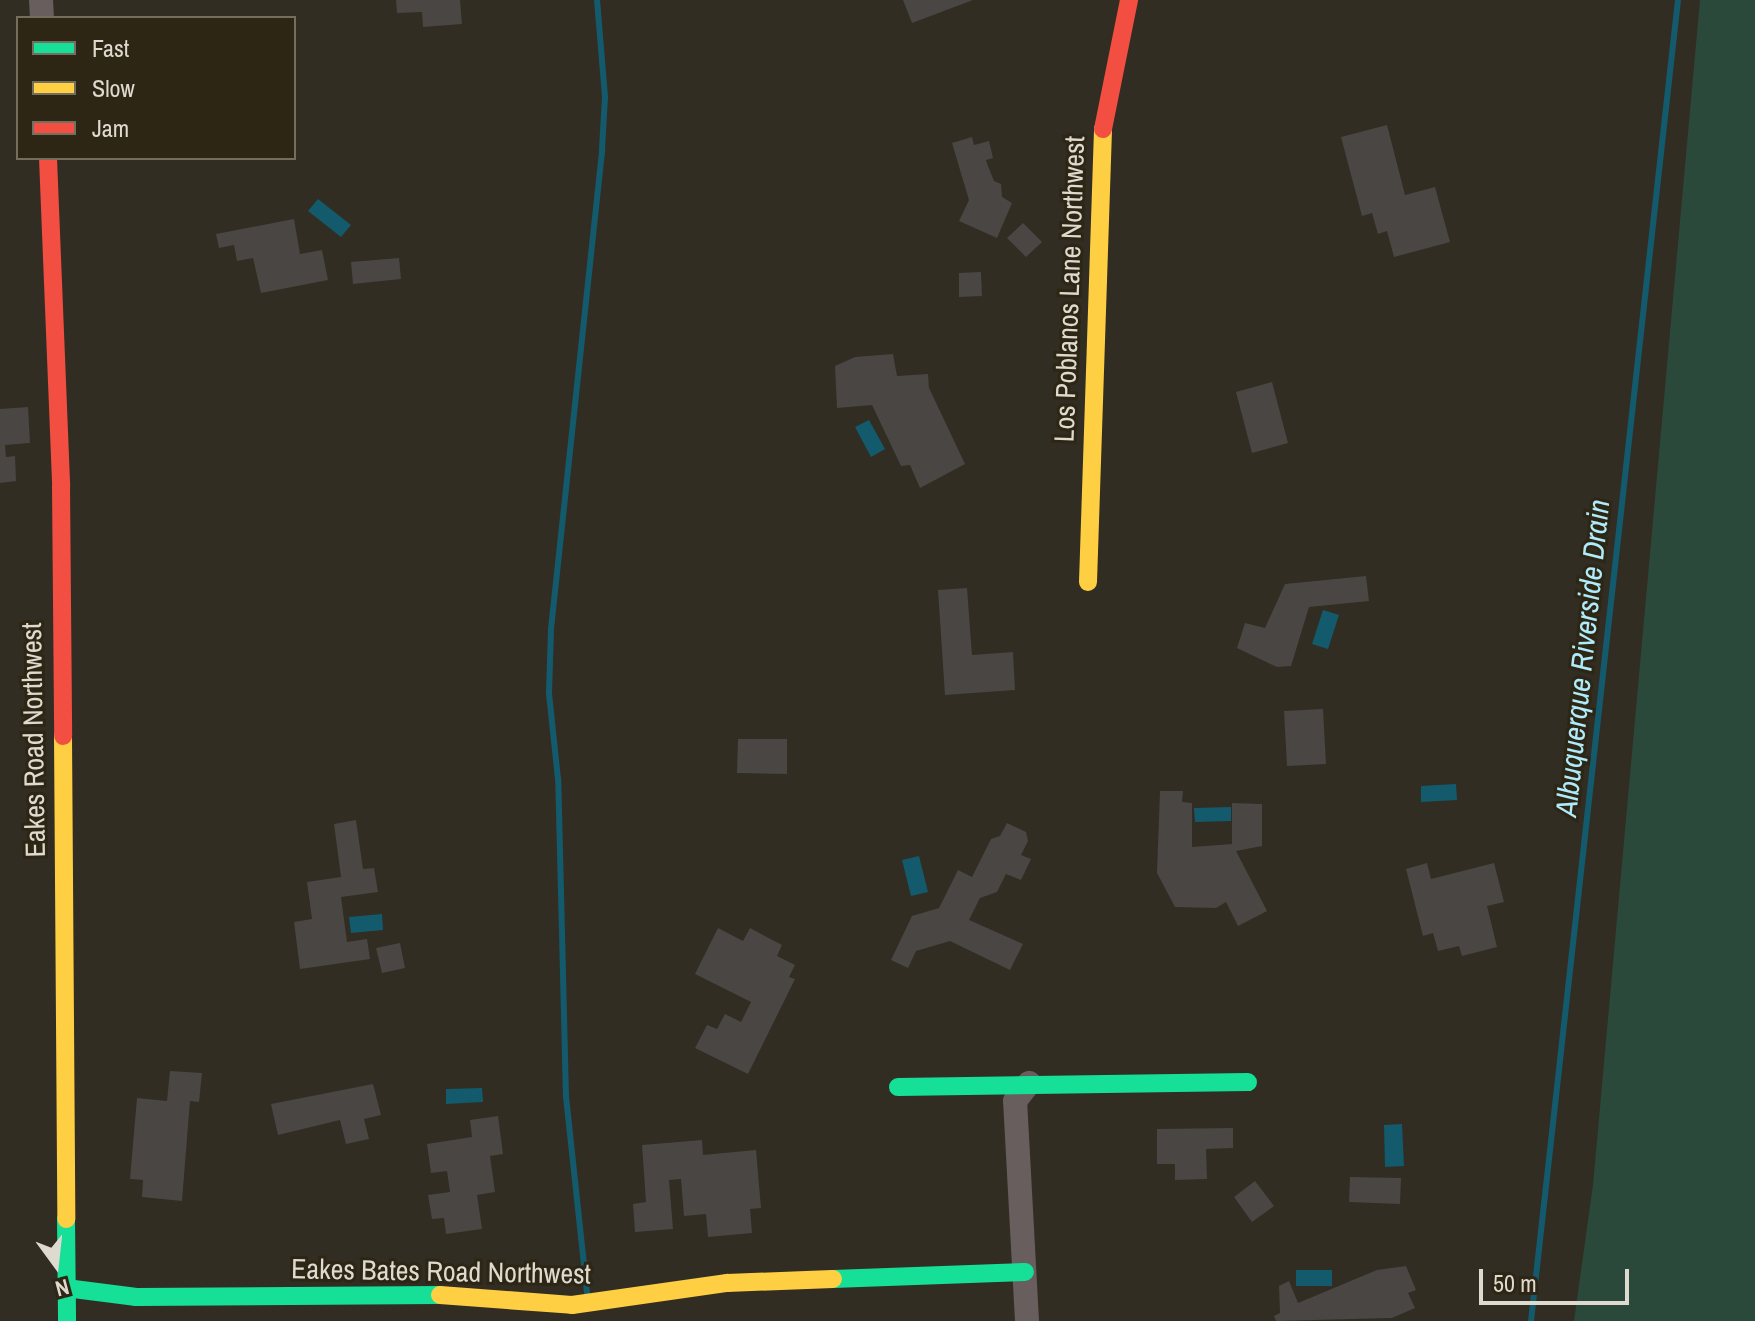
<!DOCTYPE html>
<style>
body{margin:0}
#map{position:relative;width:1755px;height:1321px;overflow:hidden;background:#312d23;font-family:"Archivo Narrow",sans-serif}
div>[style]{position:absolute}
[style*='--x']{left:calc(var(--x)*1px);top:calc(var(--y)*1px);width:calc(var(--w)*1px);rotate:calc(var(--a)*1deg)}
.green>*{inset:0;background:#2b493a}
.water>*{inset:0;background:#135b6c}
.stream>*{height:6px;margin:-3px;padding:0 3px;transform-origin:3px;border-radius:3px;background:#135b6c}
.building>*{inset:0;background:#494644}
.street>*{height:24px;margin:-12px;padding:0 12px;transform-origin:12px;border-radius:12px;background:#675e5d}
.fast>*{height:18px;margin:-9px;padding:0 9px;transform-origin:9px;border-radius:9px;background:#16e098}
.slow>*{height:18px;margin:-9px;padding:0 9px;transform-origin:9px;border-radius:9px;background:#ffcf43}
.jam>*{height:18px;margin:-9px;padding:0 9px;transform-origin:9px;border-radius:9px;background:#f24e42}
span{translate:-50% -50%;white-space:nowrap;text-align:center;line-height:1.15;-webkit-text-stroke:6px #2d2614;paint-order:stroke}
.street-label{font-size:28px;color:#dfdacf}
.water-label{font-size:30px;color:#b0ebfc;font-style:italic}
.legend{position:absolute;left:16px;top:16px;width:280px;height:144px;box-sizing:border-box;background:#2d2614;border:2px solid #746e5f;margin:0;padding:10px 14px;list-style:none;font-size:24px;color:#dfdacf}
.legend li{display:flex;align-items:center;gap:16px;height:40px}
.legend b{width:40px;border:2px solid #746e5f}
.north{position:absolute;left:16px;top:1225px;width:80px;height:80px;-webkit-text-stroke:6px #2d2614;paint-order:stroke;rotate:165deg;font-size:22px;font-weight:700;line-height:32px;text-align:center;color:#dfdacf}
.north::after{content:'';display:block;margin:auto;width:28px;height:36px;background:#dfdacf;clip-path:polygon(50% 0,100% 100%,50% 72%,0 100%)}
.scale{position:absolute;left:1479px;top:1269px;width:150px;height:36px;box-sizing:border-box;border:4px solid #dfdacf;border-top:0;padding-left:10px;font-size:24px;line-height:28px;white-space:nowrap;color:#dfdacf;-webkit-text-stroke:6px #2d2614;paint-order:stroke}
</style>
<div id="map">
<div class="green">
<i style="clip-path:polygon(1700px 0,1755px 0,1755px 1321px,1574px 1321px,1593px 1185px)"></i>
</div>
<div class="water">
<i style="clip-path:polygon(318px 199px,351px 225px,341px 237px,308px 211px)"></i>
<i style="clip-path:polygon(869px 420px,885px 449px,871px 457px,855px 427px)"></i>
<i style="clip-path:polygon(1323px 610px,1339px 615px,1328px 649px,1312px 644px)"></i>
<i style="clip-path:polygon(1456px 784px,1457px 800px,1421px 802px,1421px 786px)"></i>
<i style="clip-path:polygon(1231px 807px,1231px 821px,1195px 822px,1194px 808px)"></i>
<i style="clip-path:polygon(919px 856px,928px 892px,911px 896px,902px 860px)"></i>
<i style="clip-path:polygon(382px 914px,383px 930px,351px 933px,349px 917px)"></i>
<i style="clip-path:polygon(482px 1088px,483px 1102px,446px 1104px,446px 1089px)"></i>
<i style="clip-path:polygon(1402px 1124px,1404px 1166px,1385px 1167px,1384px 1125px)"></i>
<i style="clip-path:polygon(1296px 1270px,1332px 1270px,1332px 1286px,1296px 1286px)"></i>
</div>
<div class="stream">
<i style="--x:587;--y:1293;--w:197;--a:-96.1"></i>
<i style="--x:566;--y:1097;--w:318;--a:-91.4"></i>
<i style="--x:558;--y:779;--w:86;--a:-96"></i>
<i style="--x:549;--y:693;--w:64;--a:-88.2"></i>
<i style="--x:551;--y:629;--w:483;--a:-83.9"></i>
<i style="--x:602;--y:149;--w:52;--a:-86.7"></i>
<i style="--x:605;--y:97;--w:97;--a:-94.7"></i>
<i style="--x:1531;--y:1321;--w:1329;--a:-83.65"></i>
</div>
<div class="building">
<i style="clip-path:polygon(396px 0,460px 0,462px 24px,423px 27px,422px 12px,397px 13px)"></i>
<i style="clip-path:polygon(903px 0,973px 0,912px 23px)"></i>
<i style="clip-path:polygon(1387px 125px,1405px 195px,1435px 187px,1450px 242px,1394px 257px,1387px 231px,1378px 234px,1372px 213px,1362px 216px,1341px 137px)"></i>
<i style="clip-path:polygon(972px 137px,974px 145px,989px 141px,993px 158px,986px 160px,988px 166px,994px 181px,1001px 184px,1002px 197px,1012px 203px,997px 238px,959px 221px,969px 200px,952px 143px)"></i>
<i style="clip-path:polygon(294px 219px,300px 254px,322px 250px,328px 280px,261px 293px,253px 258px,237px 261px,234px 245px,219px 248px,216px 234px)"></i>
<i style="clip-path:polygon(1023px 223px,1042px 242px,1026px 257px,1007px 238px)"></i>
<i style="clip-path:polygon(399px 258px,401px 279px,353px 284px,351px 262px)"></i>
<i style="clip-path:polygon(981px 272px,982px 296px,959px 297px,959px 273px)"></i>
<i style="clip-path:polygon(893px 354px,897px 376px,928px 374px,929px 388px,965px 464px,920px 488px,910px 465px,901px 466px,872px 405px,837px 408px,835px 366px,855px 357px)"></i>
<i style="clip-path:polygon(1272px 382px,1288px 443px,1252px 453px,1236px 392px)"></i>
<i style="clip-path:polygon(28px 407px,30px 443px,5px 445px,6px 457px,15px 456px,16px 481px,0 483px,0 409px)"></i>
<i style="clip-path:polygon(1366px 576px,1369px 601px,1309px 607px,1291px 666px,1277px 667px,1237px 648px,1245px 623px,1265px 628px,1285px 584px)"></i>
<i style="clip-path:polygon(967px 588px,972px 655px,1013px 652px,1015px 690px,945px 695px,938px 590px)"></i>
<i style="clip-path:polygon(1323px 709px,1326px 764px,1287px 766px,1284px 711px)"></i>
<i style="clip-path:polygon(738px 739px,787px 739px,787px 774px,737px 773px)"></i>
<i style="clip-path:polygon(1160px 791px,1183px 791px,1182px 802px,1192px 803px,1192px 847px,1232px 844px,1232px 803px,1262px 804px,1262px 846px,1236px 851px,1267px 911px,1238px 926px,1226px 902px,1216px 908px,1175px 907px,1157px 873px)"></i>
<i style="clip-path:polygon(356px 820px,363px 869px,374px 868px,378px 892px,341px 897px,347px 942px,367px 939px,370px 959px,300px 969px,294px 922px,312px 919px,307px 882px,341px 877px,334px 824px)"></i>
<i style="clip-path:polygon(1007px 823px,1026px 832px,1028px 841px,1021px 855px,1031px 859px,1021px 880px,1006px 874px,997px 892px,980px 898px,969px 920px,1023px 944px,1010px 970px,950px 941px,916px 951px,908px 968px,891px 960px,912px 916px,939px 908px,958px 870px,972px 877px,991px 839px,1000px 836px)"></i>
<i style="clip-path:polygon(1427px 863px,1431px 879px,1494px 863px,1504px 902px,1487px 906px,1497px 947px,1462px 956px,1459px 946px,1438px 951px,1433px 933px,1423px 936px,1406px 869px)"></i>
<i style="clip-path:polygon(718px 928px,743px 941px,750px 928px,782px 945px,777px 956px,795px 965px,789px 977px,795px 979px,748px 1074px,695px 1048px,707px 1025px,717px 1029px,725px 1014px,741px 1022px,751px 1002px,695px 974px)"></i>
<i style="clip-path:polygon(400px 943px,405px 968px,382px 973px,376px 948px)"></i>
<i style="clip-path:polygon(170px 1071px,202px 1073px,199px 1102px,190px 1101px,182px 1201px,142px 1197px,143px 1180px,130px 1179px,137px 1098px,167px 1101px)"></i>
<i style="clip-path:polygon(373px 1084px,381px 1115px,364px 1119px,369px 1139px,346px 1144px,340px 1120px,278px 1135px,271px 1104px)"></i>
<i style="clip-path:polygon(498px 1116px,503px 1154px,490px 1156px,495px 1192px,477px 1195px,482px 1229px,446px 1234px,444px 1218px,432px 1219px,428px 1195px,450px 1192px,447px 1171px,431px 1173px,427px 1144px,472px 1137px,470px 1120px)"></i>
<i style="clip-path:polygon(1233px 1128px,1233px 1148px,1206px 1149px,1207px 1179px,1175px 1180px,1175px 1164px,1157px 1164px,1157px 1129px)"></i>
<i style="clip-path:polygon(702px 1140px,703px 1155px,756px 1150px,761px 1208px,750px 1209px,752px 1233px,708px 1237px,706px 1214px,684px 1216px,681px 1179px,669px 1180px,673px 1229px,635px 1232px,633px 1204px,646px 1202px,642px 1145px)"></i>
<i style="clip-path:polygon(1350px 1177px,1401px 1178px,1400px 1204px,1349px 1202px)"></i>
<i style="clip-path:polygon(1255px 1181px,1274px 1206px,1252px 1222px,1234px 1197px)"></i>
<i style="clip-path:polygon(1406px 1266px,1416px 1290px,1408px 1293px,1415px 1308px,1392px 1318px,1276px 1321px,1274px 1316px,1280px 1313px,1279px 1286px,1289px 1281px,1298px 1303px,1377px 1270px)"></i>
</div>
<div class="street">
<i style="--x:41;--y:0;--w:18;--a:87"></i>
<i style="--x:1027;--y:1321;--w:220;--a:-93.1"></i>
<i style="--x:1015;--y:1101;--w:23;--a:-52"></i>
</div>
<div class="fast">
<i style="--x:898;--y:1087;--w:350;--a:-0.8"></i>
<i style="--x:66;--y:1219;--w:102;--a:89.4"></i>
<i style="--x:833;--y:1279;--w:192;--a:-2.1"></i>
<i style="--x:66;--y:1288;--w:71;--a:7.3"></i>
<i style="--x:136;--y:1297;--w:304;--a:-0.4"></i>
</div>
<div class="slow">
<i style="--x:1088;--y:582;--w:453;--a:-88.1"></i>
<i style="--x:63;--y:736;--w:483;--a:89.6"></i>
<i style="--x:440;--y:1295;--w:132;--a:4.3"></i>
<i style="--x:572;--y:1305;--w:157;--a:-8.1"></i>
<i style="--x:727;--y:1283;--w:106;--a:-2.2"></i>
</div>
<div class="jam">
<i style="--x:1103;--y:129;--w:132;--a:-78.6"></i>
<i style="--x:48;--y:158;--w:329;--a:87.7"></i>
<i style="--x:61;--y:487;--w:249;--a:89.5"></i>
</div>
<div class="street-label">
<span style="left:1069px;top:289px;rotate:-88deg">Los Poblanos Lane Northwest</span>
<span style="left:33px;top:740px;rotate:-91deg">Eakes Road Northwest</span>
<span style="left:441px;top:1271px;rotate:1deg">Eakes Bates Road Northwest</span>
</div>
<div class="water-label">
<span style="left:1582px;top:658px;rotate:-84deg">Albuquerque Riverside Drain</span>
</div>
<ul class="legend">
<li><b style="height:10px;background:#16e098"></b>Fast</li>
<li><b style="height:10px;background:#ffcf43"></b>Slow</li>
<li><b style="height:10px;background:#f24e42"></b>Jam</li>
</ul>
<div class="north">N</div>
<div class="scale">50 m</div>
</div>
